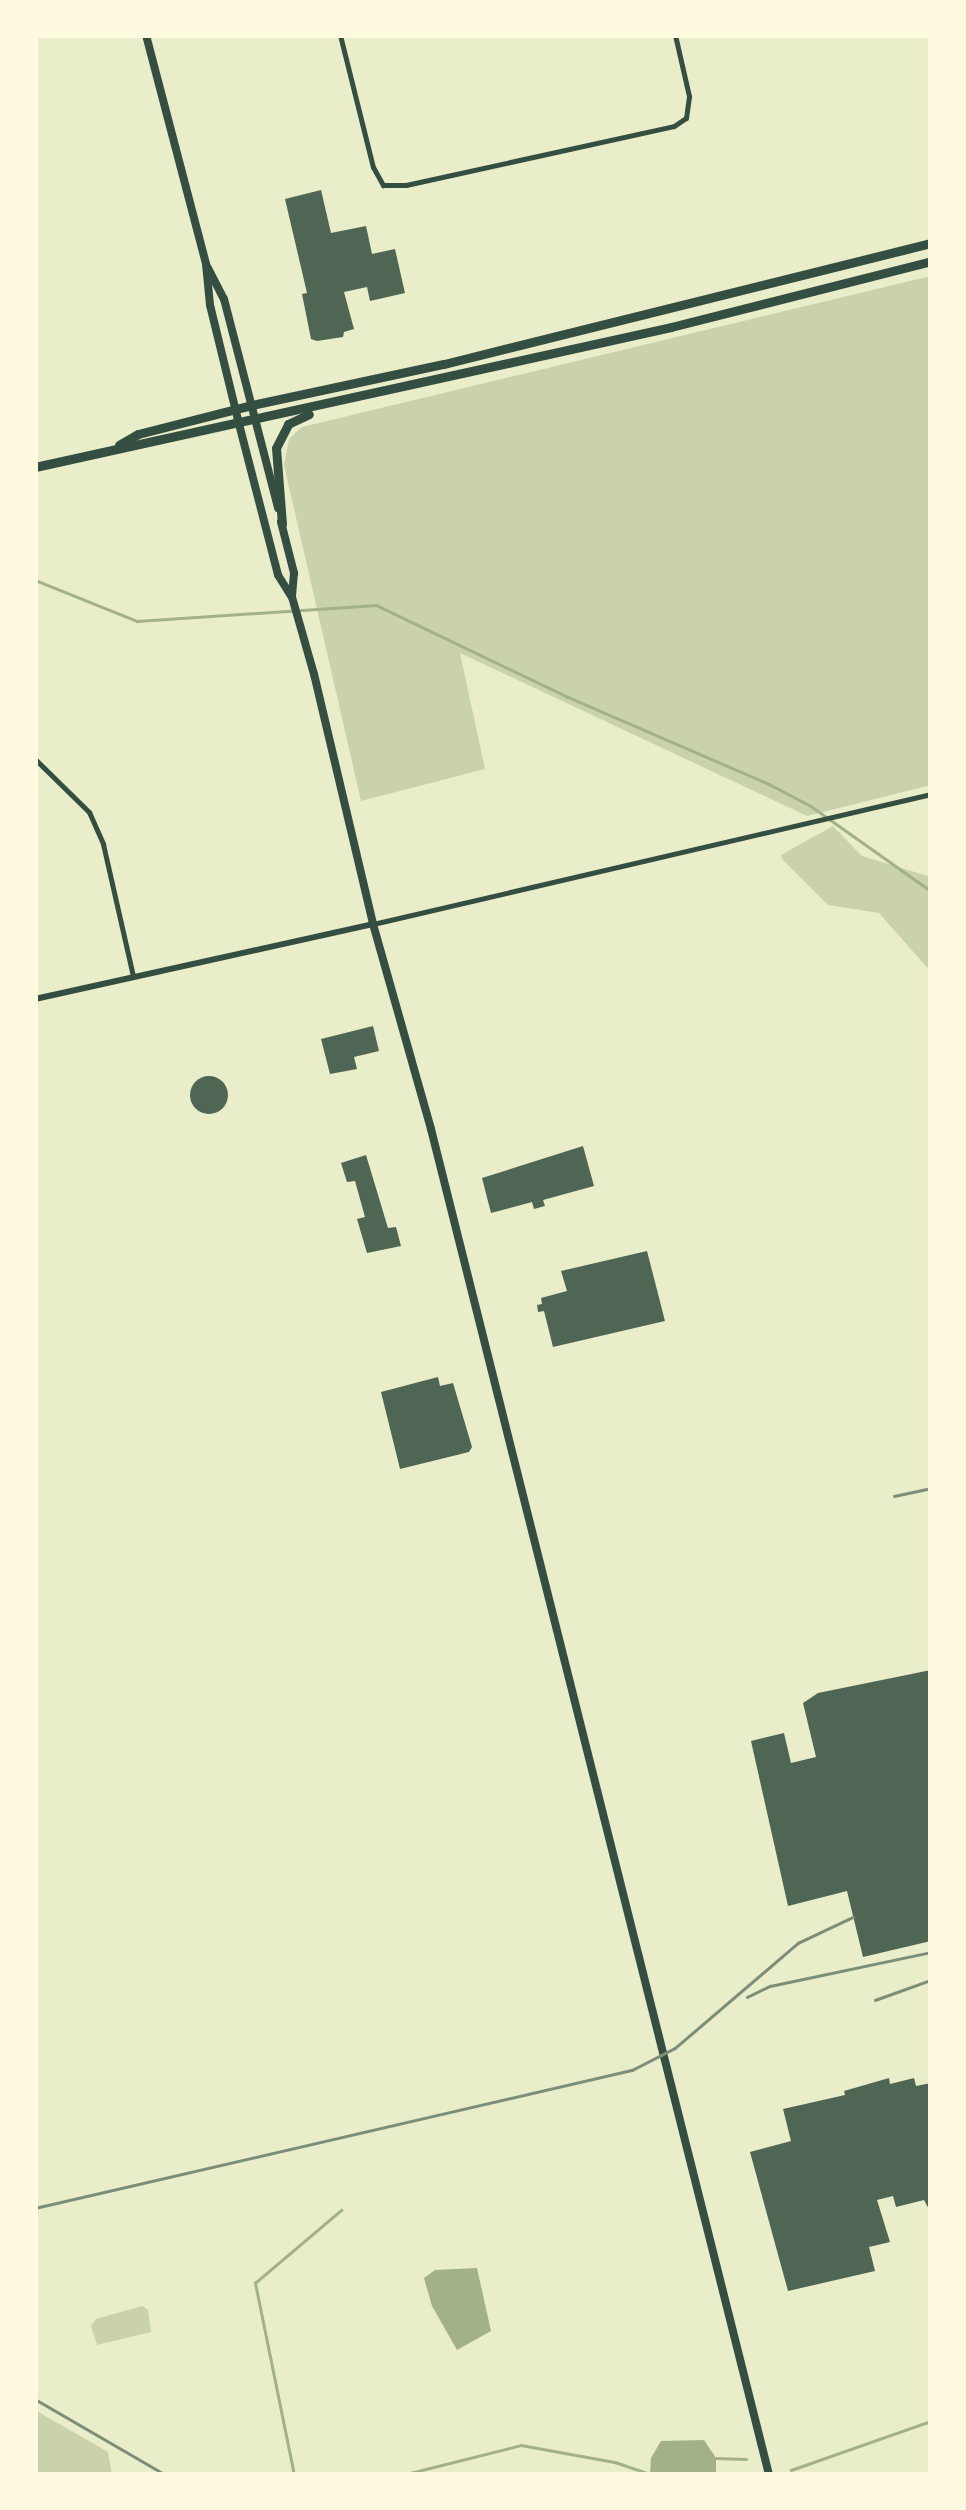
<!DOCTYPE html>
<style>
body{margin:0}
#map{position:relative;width:966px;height:2510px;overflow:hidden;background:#e9edc9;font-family:Overpass,sans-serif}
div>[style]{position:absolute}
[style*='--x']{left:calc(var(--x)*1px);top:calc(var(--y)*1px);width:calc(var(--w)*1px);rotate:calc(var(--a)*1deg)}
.green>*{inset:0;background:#cad2ad}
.water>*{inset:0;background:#a3b18a}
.stream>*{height:2.5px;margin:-1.25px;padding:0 1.25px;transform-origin:1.25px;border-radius:1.25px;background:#a3b18a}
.building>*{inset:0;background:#4f6655}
.round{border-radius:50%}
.minor>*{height:5px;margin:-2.5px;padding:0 2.5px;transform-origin:2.5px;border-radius:2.5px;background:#344e41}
.tertiary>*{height:6px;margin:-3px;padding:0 3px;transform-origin:3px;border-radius:3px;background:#344e41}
.secondary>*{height:8px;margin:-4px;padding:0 4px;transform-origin:4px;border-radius:4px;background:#344e41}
.trunk>*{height:9px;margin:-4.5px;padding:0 4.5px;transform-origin:4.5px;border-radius:4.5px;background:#344e41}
.rail>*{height:2.5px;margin:-1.25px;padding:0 1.25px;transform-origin:1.25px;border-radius:1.25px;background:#7c8e77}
span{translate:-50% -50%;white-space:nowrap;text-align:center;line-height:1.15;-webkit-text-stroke:9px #fefae0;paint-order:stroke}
.frame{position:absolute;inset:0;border:38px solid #fefae0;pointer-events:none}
</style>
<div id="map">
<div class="green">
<i style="clip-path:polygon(931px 276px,931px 785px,807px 816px,460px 653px,485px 769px,361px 801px,284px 465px,289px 439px,302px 427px)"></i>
<i style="clip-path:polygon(833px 826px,862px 856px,931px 877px,931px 972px,879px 913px,828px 905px,783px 860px,781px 855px)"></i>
<i style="clip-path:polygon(142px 2306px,148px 2310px,151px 2332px,97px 2345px,91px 2326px,96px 2319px)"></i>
<i style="clip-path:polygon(35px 2410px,108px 2452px,112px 2475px,35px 2475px)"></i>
</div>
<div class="water">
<i style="clip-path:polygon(477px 2268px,491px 2331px,457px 2350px,432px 2306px,424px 2278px,435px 2270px)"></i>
<i style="clip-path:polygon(704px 2440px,716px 2458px,716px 2475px,650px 2474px,651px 2458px,661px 2441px)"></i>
</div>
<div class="stream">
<i style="--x:35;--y:580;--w:110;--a:21.9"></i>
<i style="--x:137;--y:621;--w:240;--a:-3.8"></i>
<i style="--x:376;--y:605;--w:213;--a:25.6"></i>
<i style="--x:568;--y:697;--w:219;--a:23.4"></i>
<i style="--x:769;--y:784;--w:47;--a:27.6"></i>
<i style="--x:811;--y:806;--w:147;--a:35.3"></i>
<i style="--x:716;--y:2458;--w:30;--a:2"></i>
<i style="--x:791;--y:2470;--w:148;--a:-19.3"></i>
<i style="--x:294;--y:2475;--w:196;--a:-101.5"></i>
<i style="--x:255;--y:2283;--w:113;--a:-40.3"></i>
<i style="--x:402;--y:2475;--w:123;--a:-14.1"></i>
<i style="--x:521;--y:2445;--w:96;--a:10.3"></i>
<i style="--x:615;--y:2462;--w:37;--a:19"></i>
</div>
<div class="building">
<i style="clip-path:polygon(321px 190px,331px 233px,366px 226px,372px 254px,395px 249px,405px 293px,370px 301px,367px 287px,344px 292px,354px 329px,344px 332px,343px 337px,317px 341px,311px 339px,302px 294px,307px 293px,285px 199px)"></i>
<i style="clip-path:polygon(373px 1026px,379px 1051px,354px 1057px,357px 1069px,330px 1074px,321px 1039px)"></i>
<i class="round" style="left:190px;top:1076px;width:38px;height:38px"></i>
<i style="clip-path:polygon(583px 1146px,594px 1186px,543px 1200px,545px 1206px,534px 1209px,532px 1202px,491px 1213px,482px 1178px)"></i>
<i style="clip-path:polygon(366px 1155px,388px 1228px,396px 1227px,401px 1246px,367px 1253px,357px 1219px,365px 1217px,355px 1181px,347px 1182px,341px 1163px)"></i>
<i style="clip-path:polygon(647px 1251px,665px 1321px,553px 1347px,544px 1311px,538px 1312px,537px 1305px,542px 1304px,541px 1298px,567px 1291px,561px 1271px)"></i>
<i style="clip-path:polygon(438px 1377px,440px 1386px,453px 1383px,472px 1447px,469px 1452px,400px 1469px,381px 1392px)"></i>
<i style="clip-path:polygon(931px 1670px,931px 1941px,863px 1957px,847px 1891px,788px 1906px,751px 1741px,784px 1733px,791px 1763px,816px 1757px,803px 1703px,818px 1693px)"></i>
<i style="clip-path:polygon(889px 2078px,890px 2084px,914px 2078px,916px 2086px,931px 2083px,931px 2213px,924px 2200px,896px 2207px,893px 2196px,877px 2200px,890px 2242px,869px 2247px,875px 2271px,788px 2291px,750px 2152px,791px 2141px,783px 2109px,845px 2095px,844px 2091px)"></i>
</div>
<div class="minor">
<i style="--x:340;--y:35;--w:136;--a:76"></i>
<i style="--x:373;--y:167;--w:21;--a:61"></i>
<i style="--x:383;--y:185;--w:23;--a:0"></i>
<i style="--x:406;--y:185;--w:274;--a:-12.4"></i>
<i style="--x:674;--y:126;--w:14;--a:-34"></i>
<i style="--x:686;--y:118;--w:22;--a:-82"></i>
<i style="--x:689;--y:96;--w:63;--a:-102.9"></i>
<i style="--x:35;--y:759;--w:76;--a:44.5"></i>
<i style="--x:89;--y:812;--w:35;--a:66"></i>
<i style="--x:103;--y:844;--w:135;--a:77.2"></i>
<i style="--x:373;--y:924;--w:573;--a:-13.11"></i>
</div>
<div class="tertiary">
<i style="--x:35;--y:999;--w:346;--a:-12.5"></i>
</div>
<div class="secondary">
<i style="--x:146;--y:35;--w:237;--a:75.3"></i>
<i style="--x:206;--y:264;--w:41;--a:84.4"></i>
<i style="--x:210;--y:305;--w:122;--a:76.3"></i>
<i style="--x:239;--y:424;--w:156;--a:75.5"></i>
<i style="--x:278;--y:575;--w:26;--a:58"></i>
<i style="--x:292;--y:597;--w:80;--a:74.1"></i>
<i style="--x:314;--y:674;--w:257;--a:76.7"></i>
<i style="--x:373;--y:924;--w:213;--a:74.2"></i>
<i style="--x:431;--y:1129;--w:1388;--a:75.9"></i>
<i style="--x:208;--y:268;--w:35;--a:63"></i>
<i style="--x:224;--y:299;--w:216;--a:75.5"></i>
<i style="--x:281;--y:522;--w:53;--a:75.7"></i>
<i style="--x:294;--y:573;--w:23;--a:95"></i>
</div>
<div class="trunk">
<i style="--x:119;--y:445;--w:22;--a:-30"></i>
<i style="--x:138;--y:434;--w:118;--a:-14.3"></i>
<i style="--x:252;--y:405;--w:196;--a:-12.1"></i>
<i style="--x:444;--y:364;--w:502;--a:-13.95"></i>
<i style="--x:35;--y:467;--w:651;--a:-12.41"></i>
<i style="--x:671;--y:327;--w:268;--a:-14.2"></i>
<i style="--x:282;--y:524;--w:76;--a:-94.5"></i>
<i style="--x:276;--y:448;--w:27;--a:-63"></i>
<i style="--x:288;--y:424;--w:23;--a:-25"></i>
</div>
<div class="rail">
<i style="--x:894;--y:1496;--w:38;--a:-12"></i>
<i style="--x:747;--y:1997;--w:25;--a:-26"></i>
<i style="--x:770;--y:1986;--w:165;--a:-11.9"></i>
<i style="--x:875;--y:2000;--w:59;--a:-19.7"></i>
<i style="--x:35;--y:2208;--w:613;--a:-13.02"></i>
<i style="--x:632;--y:2070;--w:48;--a:-27.1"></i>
<i style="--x:675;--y:2048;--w:162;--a:-40.5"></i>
<i style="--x:798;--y:1943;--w:61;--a:-25.3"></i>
<i style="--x:35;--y:2399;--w:151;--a:30.1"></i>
</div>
<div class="frame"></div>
</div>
